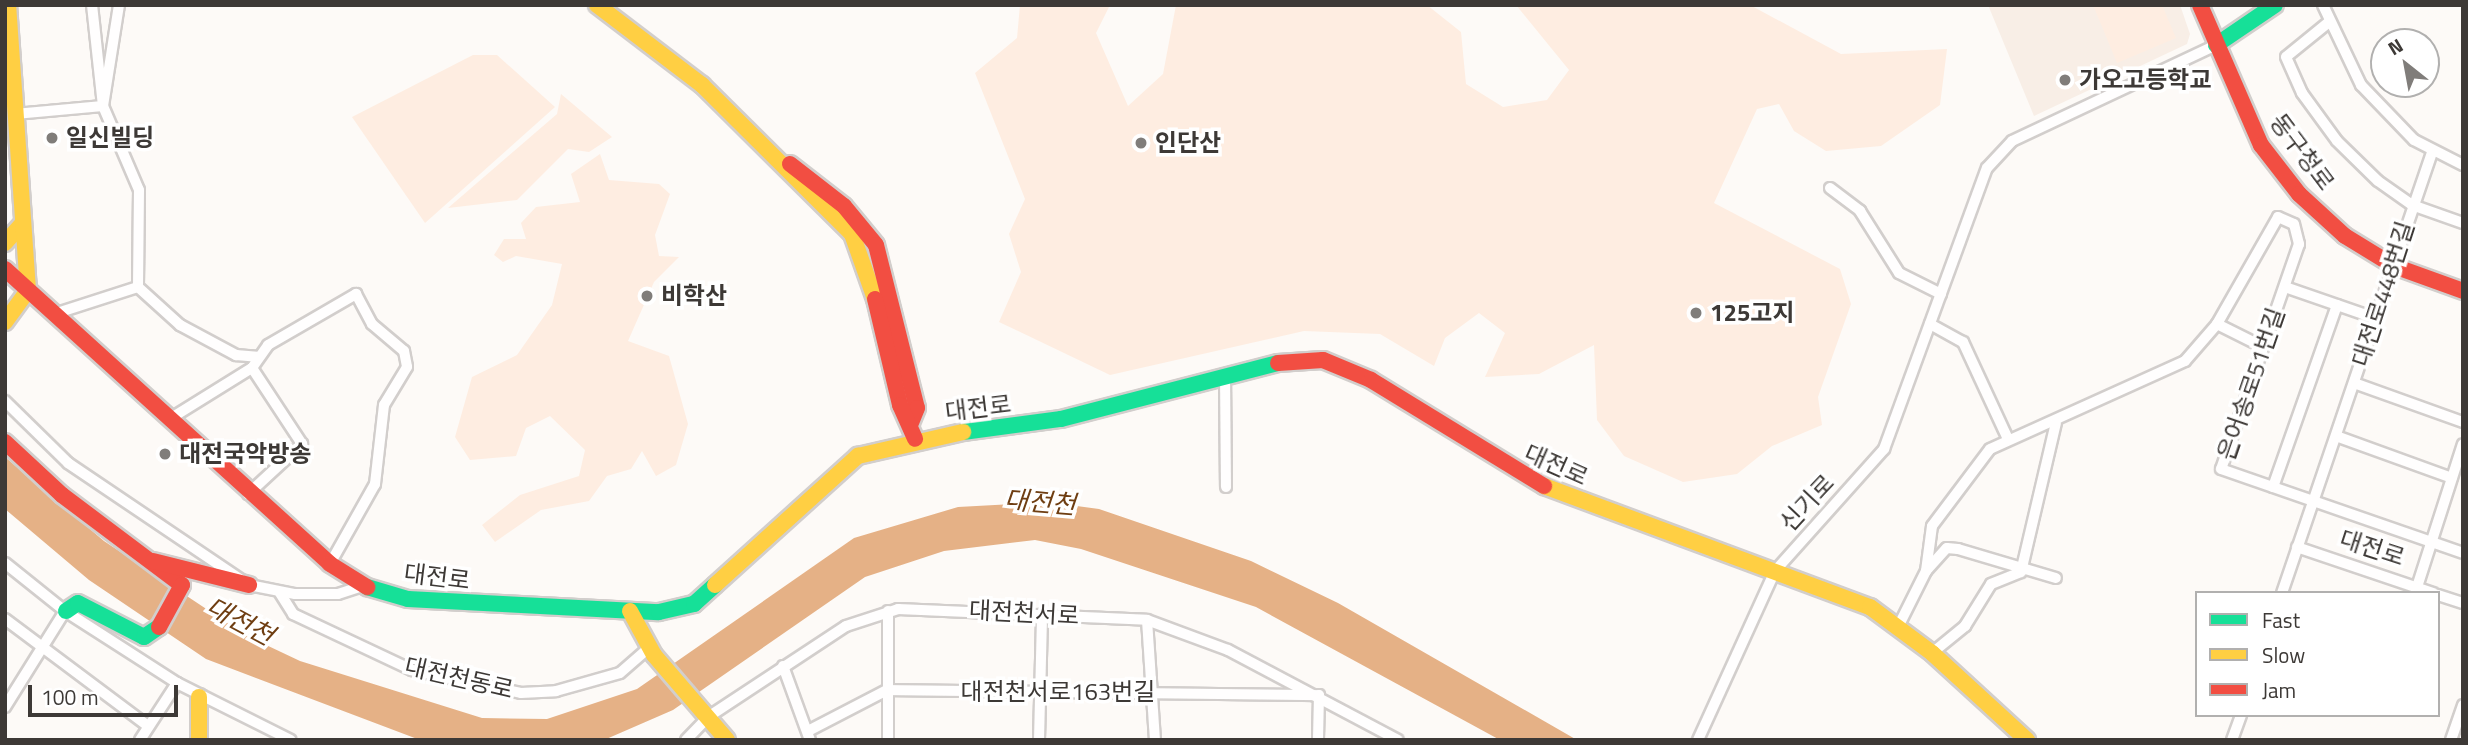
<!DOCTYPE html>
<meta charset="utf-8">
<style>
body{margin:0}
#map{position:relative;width:2468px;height:745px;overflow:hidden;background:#fdfaf7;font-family:"Titillium Web","Noto Sans KR",sans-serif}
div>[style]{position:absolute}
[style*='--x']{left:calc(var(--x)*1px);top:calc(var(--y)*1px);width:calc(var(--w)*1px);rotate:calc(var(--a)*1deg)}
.built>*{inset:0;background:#f8eee6}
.green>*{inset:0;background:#feede1}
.water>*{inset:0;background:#e5b186}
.roads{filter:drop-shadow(2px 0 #d2cecc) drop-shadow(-2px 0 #d2cecc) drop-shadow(0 2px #d2cecc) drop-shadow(0 -2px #d2cecc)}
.street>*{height:10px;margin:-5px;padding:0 5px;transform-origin:5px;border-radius:5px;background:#fffefe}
.fast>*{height:16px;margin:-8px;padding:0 8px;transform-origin:8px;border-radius:8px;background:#16e098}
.slow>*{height:16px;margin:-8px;padding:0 8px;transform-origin:8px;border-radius:8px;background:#ffcf43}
.jam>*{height:16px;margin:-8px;padding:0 8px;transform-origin:8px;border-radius:8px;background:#f24e42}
.dots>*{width:19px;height:19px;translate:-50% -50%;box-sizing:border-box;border:4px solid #fff;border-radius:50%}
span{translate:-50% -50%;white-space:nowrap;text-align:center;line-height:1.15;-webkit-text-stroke:7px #fff;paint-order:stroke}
.poi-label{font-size:24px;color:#3d3936;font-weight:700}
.left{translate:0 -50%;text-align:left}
.street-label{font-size:24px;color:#3d3936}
.water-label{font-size:26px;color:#6f3e12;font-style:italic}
.frame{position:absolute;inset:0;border:7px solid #3d3936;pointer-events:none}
.legend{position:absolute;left:2195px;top:591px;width:245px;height:126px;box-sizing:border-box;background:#fff;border:2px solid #b1b0af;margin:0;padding:9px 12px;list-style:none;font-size:21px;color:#3d3936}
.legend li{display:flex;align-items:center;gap:14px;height:35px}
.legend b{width:35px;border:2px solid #b1b0af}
.north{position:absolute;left:2370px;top:28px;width:70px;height:70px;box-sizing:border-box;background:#fff;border:2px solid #b1b0af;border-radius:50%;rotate:329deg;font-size:19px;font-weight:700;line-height:28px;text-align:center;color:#3d3936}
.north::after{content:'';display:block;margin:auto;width:24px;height:32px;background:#807d7a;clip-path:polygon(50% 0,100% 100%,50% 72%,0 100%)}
.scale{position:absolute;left:28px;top:685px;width:150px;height:32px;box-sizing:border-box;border:4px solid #3d3936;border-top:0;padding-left:9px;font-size:21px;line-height:24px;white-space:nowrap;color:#3d3936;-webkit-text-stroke:5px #fff;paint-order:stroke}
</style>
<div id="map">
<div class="built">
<i style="clip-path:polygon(1988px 5px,2180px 5px,2190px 34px,2187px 44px,2034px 116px)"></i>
</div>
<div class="green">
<i style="clip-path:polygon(1020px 5px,1110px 5px,1096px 33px,1128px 106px,1163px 74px,1176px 5px,1427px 5px,1461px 32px,1466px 84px,1503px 107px,1547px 100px,1569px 70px,1516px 5px,1750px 5px,1841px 54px,1947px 49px,1940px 105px,1881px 146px,1826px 151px,1794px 131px,1779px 104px,1757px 109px,1714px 203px,1840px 269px,1851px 304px,1818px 397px,1822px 425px,1772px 446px,1737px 474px,1683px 482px,1624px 456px,1597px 420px,1594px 345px,1539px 374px,1485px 377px,1505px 333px,1479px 313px,1445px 338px,1434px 366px,1380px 334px,1304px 331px,1110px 375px,999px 322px,1021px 272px,1009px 234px,1025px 199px,975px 73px,1017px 38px)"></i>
<i style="clip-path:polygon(2093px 5px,2162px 5px,2176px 38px,2117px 63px)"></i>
<i style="clip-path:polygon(473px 55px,497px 55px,555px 107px,425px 223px,352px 117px)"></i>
<i style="clip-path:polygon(561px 94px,612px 137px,589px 152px,568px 149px,517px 200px,448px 208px,557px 114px)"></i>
<i style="clip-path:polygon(600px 154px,609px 180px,659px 184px,670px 194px,655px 235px,659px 256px,679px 257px,654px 282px,628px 341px,669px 356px,688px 424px,676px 465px,656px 476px,642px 451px,631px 469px,607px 476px,589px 501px,541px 510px,495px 542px,482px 525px,520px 495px,579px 476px,585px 450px,550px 416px,526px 428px,516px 456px,470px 460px,455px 437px,472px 377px,517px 355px,552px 305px,562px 264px,516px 256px,503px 262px,494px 255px,504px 239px,526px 239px,521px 223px,536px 207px,580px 202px,571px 174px)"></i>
</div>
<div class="water">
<i style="clip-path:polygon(5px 457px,104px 541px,247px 636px,300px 661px,482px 718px,547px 719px,637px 689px,854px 538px,958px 507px,1047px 502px,1099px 509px,1251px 561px,1338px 603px,1577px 740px,1500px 740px,1256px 607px,1081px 549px,1035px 540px,944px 551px,865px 577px,673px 710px,604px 740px,420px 740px,206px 659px,89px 580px,5px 509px)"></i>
</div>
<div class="roads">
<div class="street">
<i style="--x:119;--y:5;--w:102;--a:99"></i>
<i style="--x:103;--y:106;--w:91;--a:66.8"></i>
<i style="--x:139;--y:190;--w:97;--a:90.6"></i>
<i style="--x:138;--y:287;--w:57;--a:42.1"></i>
<i style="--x:180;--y:325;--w:64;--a:28.2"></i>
<i style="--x:236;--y:355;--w:21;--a:5"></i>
<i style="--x:2323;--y:5;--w:89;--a:64.6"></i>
<i style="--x:2361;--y:85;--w:76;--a:46.1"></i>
<i style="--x:2414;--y:140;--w:55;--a:27"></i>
<i style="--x:2329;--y:22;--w:55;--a:140.9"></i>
<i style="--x:2286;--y:57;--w:39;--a:66"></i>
<i style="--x:2302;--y:93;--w:59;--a:53.9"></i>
<i style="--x:2337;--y:141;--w:57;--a:44.3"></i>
<i style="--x:2378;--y:181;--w:42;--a:35.2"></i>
<i style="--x:2412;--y:205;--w:54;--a:19.4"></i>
<i style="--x:15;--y:114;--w:88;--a:-5.2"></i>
<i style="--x:103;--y:106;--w:102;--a:-96.2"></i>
<i style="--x:1830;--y:188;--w:38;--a:37"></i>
<i style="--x:1860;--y:211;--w:73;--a:57.8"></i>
<i style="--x:1899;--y:273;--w:47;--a:26.6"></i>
<i style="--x:2285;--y:287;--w:95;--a:19"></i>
<i style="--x:54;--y:314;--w:88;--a:-17.8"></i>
<i style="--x:1930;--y:324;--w:38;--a:29"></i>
<i style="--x:1963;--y:342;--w:105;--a:65.1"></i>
<i style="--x:2217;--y:324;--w:51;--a:26.6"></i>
<i style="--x:1225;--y:374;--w:113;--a:89.5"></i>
<i style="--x:2354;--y:383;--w:116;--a:19.7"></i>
<i style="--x:5;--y:401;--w:88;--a:44.5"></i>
<i style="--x:68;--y:463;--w:218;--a:34"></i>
<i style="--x:249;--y:585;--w:47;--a:11.1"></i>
<i style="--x:295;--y:594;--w:43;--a:0"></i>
<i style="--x:338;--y:594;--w:25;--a:-18"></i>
<i style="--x:168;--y:420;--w:99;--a:-31.8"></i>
<i style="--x:252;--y:368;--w:28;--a:-55"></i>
<i style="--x:268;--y:345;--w:102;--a:-30.1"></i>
<i style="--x:356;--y:294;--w:34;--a:62"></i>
<i style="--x:372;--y:324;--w:42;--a:40.2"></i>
<i style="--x:404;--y:351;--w:16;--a:79"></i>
<i style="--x:407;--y:367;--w:44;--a:121.2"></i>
<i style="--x:384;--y:405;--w:80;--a:96.5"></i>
<i style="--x:375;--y:484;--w:92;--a:119.4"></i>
<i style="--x:2336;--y:436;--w:123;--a:19.9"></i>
<i style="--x:2273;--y:487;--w:193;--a:-70.6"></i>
<i style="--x:248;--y:494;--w:74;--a:-42.8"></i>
<i style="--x:302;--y:444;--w:91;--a:-123.3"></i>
<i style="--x:2297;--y:547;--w:144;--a:18.7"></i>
<i style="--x:5;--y:563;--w:77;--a:38.7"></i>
<i style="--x:65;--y:611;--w:133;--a:32.7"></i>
<i style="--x:177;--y:683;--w:127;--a:26.6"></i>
<i style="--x:1926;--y:571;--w:31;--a:-48"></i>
<i style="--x:1947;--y:548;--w:11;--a:5"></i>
<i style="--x:1958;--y:549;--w:102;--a:16.5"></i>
<i style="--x:2417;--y:587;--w:150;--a:-72.2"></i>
<i style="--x:280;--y:593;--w:25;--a:58"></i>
<i style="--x:293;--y:614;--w:132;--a:25.2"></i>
<i style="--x:412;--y:670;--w:111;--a:11.9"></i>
<i style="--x:521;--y:693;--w:35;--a:-3"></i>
<i style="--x:556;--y:691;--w:66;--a:-15.7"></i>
<i style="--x:620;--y:673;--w:38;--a:-41"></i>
<i style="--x:2282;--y:593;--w:465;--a:-71.2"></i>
<i style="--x:2438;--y:595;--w:26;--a:18"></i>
<i style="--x:888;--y:611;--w:129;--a:90"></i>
<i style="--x:5;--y:619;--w:179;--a:36.8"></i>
<i style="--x:1147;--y:620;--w:120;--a:86.2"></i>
<i style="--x:1899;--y:625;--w:60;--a:-63.4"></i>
<i style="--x:1926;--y:571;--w:45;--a:-82.4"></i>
<i style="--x:1932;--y:526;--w:96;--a:-53"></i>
<i style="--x:1990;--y:449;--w:214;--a:-24.3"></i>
<i style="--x:2185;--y:361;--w:49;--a:-49.1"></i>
<i style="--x:2217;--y:324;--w:123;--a:-60.3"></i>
<i style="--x:2278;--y:217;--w:17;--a:24"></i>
<i style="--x:2294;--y:224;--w:21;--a:76"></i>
<i style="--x:2299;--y:244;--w:238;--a:109.1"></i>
<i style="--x:2221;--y:469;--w:256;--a:19.1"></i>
<i style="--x:1932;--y:653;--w:43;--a:-39.3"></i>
<i style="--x:1965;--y:626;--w:49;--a:-58.2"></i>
<i style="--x:1991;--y:584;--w:32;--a:-22"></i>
<i style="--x:2021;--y:572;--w:153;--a:-76.8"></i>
<i style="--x:783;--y:666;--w:79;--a:70"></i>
<i style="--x:5;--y:707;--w:113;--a:-58"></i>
<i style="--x:808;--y:731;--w:89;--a:-27.4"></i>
<i style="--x:887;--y:690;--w:432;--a:0.7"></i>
<i style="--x:1319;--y:695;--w:45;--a:91.3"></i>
<i style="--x:140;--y:740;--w:68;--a:-57"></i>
<i style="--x:686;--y:740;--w:32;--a:-46"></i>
<i style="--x:708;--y:717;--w:165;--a:-33.4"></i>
<i style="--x:846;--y:626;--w:55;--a:-18.1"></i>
<i style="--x:898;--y:609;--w:249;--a:2.5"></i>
<i style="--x:1147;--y:620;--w:86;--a:20.3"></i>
<i style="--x:1228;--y:650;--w:192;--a:27.9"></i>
<i style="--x:1039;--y:740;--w:126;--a:-88.6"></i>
<i style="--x:1698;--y:740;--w:186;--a:-65.5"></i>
<i style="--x:1775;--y:571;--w:164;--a:-48.2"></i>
<i style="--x:1884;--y:449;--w:299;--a:-69.9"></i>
<i style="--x:1987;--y:168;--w:37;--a:-47"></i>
<i style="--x:2012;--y:141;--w:225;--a:-25.2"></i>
<i style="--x:2232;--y:740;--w:27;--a:-70"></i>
<i style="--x:2451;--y:740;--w:37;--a:-71"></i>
</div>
<div class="fast">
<i style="--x:2216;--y:45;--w:71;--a:-34.1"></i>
<i style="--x:963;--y:432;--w:99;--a:-7.6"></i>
<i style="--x:1061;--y:419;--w:224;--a:-14.5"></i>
<i style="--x:367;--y:587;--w:43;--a:16.3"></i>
<i style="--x:408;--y:599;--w:251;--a:3"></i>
<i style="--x:659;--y:612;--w:36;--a:-13"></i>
<i style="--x:694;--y:604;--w:28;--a:-42"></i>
<i style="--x:66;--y:611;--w:14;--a:-34"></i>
<i style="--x:78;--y:603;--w:74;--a:27.3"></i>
<i style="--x:144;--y:637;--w:18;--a:-34"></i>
</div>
<div class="slow">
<i style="--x:597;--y:5;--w:132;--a:37.3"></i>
<i style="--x:702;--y:85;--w:211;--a:44.8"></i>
<i style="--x:852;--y:234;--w:69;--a:70.5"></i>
<i style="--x:5;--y:243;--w:27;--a:-48"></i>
<i style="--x:5;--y:322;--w:39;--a:-54"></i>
<i style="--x:28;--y:290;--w:286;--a:-94"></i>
<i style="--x:1544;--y:486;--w:348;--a:20.4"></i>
<i style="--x:1870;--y:607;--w:77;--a:36.6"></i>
<i style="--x:1932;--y:653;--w:129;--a:42.5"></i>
<i style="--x:715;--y:585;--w:193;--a:-42.1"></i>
<i style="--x:858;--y:456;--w:108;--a:-12.9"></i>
<i style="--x:630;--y:611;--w:50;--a:61.4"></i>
<i style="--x:654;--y:655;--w:112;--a:49.3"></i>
<i style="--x:199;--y:697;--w:43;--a:90"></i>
</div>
<div class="jam">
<i style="--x:2200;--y:5;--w:153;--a:66.5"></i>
<i style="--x:2261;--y:145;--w:62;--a:52.2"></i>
<i style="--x:2299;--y:194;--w:62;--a:42.4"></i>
<i style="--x:2345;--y:236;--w:57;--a:31.5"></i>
<i style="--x:2394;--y:266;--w:73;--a:19.9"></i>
<i style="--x:790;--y:164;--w:68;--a:37.9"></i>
<i style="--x:844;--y:206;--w:50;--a:50.6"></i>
<i style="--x:876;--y:245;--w:168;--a:75.9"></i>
<i style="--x:917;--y:408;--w:16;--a:112"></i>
<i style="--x:5;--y:269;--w:439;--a:42.2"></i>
<i style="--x:330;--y:564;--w:44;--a:31.9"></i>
<i style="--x:875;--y:299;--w:109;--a:76.7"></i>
<i style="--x:900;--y:405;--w:37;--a:66"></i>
<i style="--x:1278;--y:363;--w:45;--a:-3.8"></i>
<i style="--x:1323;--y:360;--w:52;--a:22.6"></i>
<i style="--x:1371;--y:380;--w:203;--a:31.5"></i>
<i style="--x:5;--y:442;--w:78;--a:42.9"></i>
<i style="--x:62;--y:495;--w:150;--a:36.9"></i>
<i style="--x:182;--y:585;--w:48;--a:118.7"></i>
<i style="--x:153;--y:561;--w:99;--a:14"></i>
</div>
</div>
<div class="dots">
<i style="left:2065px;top:80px;background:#807d7a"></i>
<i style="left:52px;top:138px;background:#807d7a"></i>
<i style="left:1141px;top:143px;background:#807d7a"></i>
<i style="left:647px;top:296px;background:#807d7a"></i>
<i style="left:1696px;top:313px;background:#807d7a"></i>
<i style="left:165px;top:454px;background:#807d7a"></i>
</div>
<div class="poi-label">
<span class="left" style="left:2079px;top:80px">가오고등학교</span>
<span class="left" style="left:66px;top:138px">일신빌딩</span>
<span class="left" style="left:1155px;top:143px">인단산</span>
<span class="left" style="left:661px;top:296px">비학산</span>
<span class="left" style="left:1710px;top:313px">125고지</span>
<span class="left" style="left:179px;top:454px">대전국악방송</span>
</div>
<div class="street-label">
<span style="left:2302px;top:152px;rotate:53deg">동구청로</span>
<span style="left:2383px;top:294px;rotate:-72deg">대전로448번길</span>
<span style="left:2251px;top:384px;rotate:-71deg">은어송로51번길</span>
<span style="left:978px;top:408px;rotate:-7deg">대전로</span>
<span style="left:1556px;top:465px;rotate:24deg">대전로</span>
<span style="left:1807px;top:503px;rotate:-47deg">신기로</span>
<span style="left:2372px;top:548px;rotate:18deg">대전로</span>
<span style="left:437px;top:577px;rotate:7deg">대전로</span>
<span style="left:1024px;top:613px;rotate:3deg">대전천서로</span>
<span style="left:459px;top:678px;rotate:13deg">대전천동로</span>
<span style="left:1058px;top:692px">대전천서로163번길</span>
</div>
<div class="water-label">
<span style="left:1040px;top:502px;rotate:5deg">대전천</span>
<span style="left:240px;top:621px;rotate:28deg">대전천</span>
</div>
<div class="frame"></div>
<ul class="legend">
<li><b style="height:9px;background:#16e098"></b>Fast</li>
<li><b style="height:9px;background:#ffcf43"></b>Slow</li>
<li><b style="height:9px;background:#f24e42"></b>Jam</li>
</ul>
<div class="north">N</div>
<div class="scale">100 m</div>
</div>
